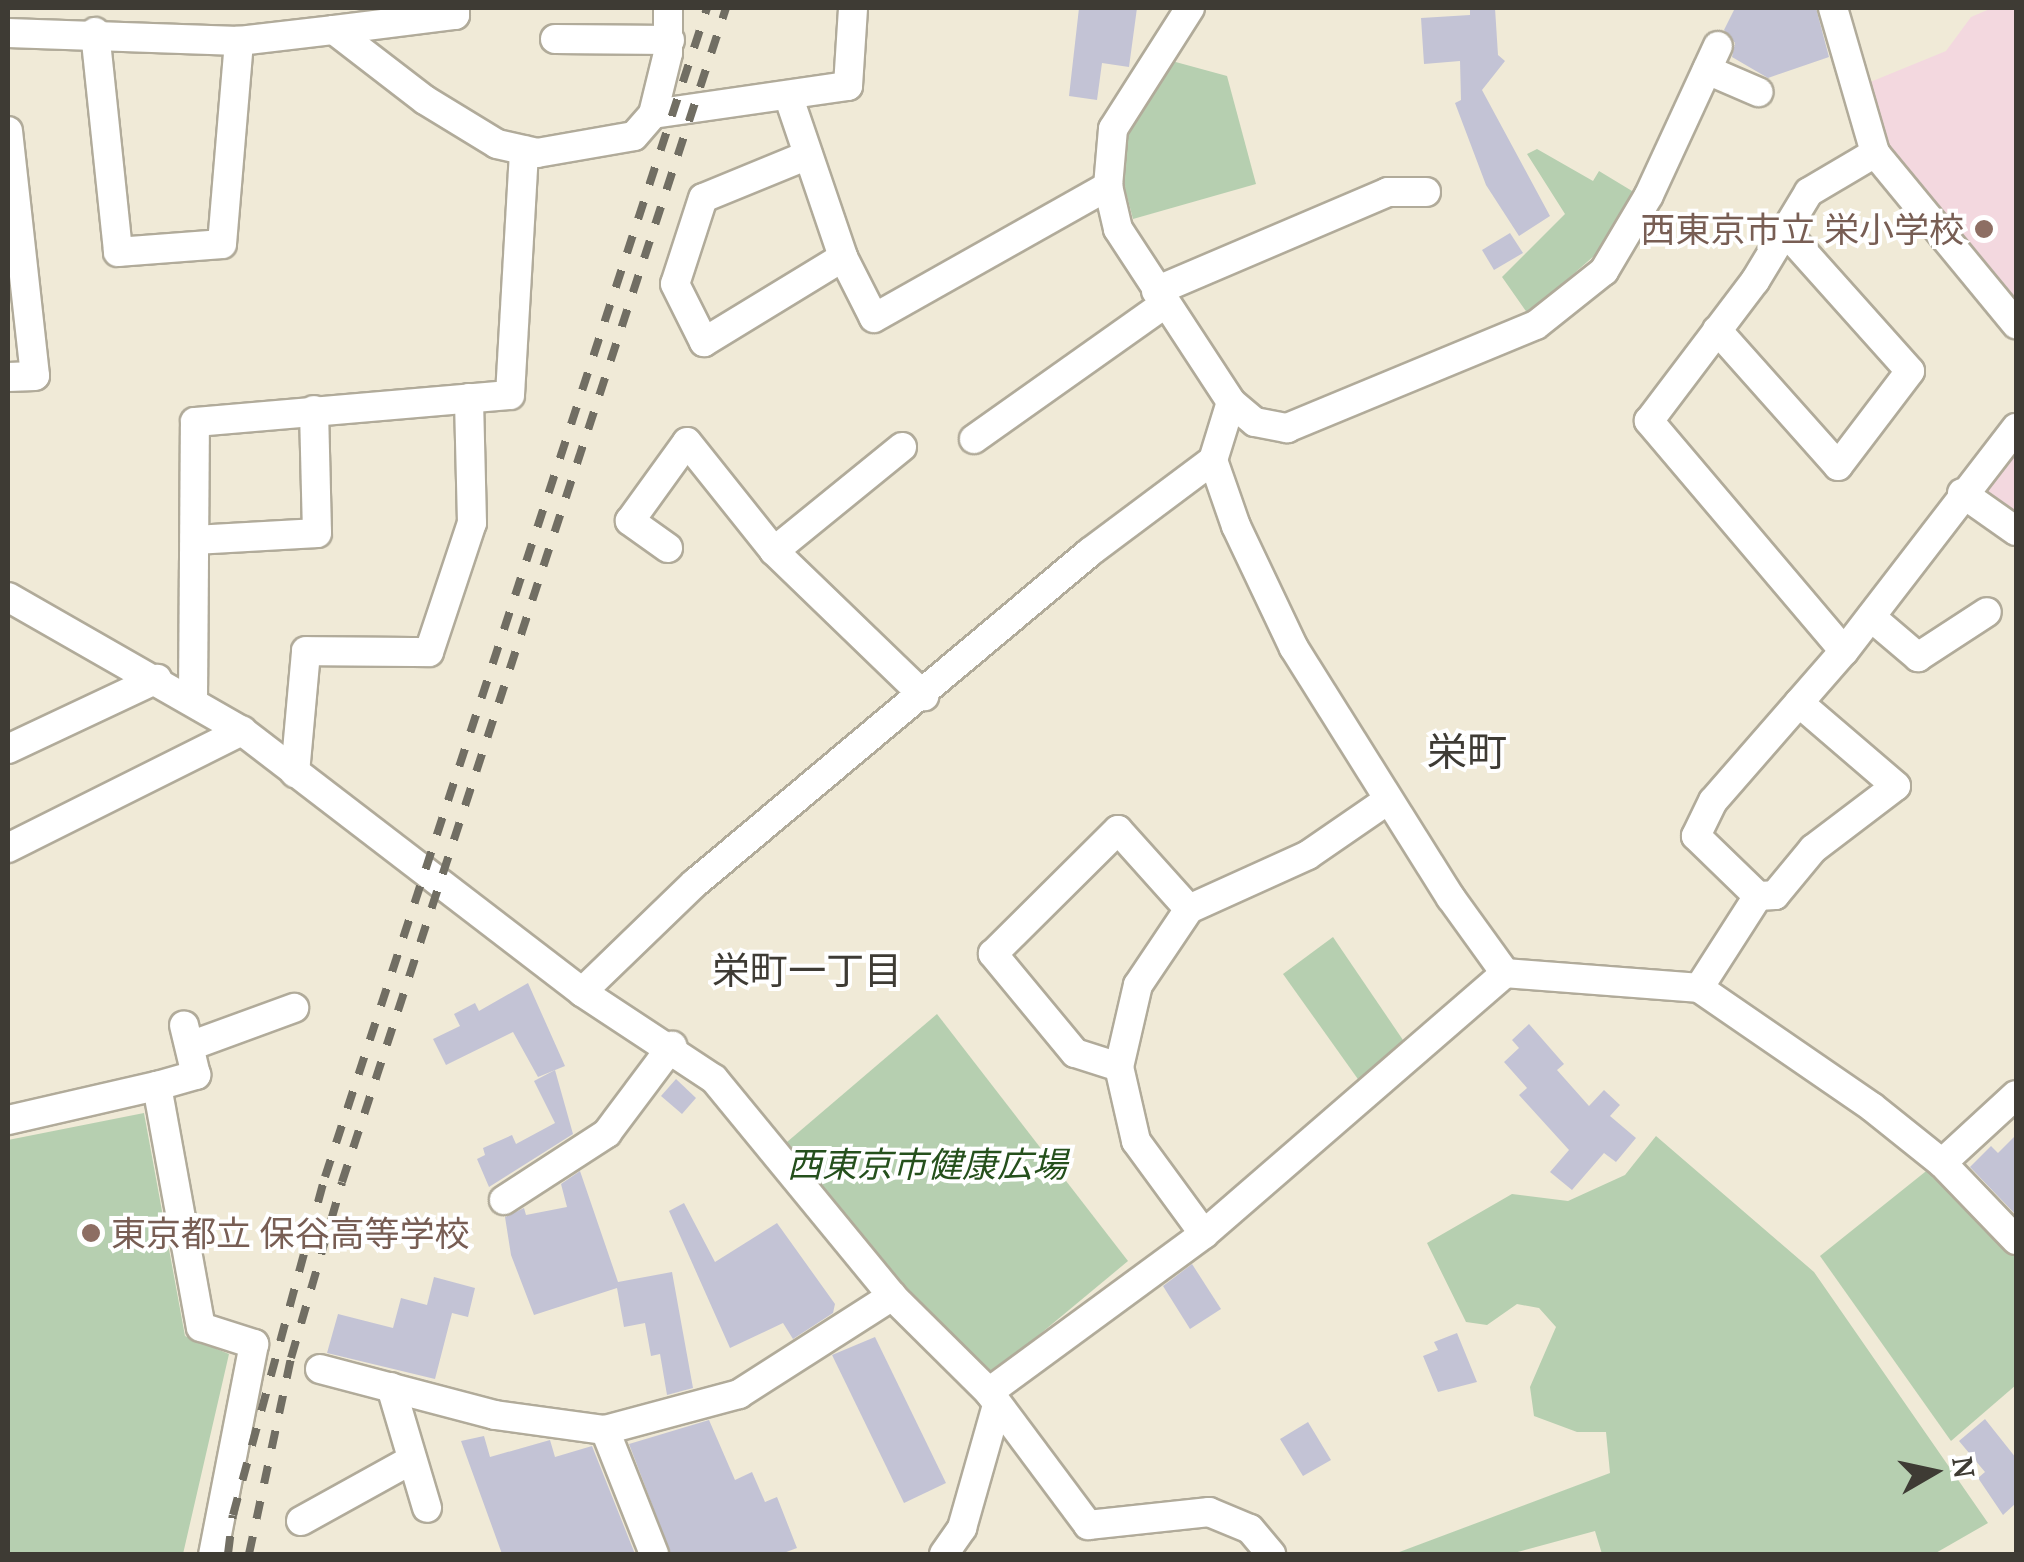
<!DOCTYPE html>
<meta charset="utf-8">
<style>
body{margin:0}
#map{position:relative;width:2024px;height:1562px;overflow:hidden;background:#f0ead7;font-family:"PT Serif","Noto Sans JP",serif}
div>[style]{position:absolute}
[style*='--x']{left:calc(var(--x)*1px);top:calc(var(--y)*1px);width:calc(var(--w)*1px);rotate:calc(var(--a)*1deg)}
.education>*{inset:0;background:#f3d8df}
.green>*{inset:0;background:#b6cfb0}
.building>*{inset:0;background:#c3c3d5}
.roads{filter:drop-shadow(2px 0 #b1ab9a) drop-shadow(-2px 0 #b1ab9a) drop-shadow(0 2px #b1ab9a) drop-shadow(0 -2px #b1ab9a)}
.minor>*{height:28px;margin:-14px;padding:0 14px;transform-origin:14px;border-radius:14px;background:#fff}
.rail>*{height:8px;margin-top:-4px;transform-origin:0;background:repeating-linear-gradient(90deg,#716e63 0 18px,transparent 0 36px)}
.dots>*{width:28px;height:28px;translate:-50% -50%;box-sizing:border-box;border:5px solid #fff;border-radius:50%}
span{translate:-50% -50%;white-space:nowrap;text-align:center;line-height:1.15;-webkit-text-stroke:8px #fff;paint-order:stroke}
.education-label{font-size:35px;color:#785e54}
.right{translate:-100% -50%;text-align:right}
.left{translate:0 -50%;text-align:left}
.park-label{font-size:35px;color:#25501c;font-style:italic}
.neighbourhood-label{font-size:38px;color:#3e3b34}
.quarter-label{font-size:40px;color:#3e3b34}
.frame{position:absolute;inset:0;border:10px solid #3e3b34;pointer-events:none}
.north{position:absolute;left:1884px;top:1422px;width:100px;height:100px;-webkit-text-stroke:8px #fff;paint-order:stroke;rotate:81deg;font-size:28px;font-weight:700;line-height:40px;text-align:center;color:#3e3b34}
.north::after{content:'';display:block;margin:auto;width:35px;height:45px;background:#3e3b34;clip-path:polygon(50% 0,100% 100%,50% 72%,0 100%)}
</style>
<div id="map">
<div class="education">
<i style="clip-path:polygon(1992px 8px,2016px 8px,2016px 309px,1887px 149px,1863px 85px,1946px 51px,1971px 17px)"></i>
<i style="clip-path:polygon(2016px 446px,2016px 522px,1978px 495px)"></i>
</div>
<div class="green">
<i style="clip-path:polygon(1172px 61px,1227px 76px,1256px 184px,1133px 219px,1122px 178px,1124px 136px)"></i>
<i style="clip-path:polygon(1537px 149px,1593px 181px,1599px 171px,1637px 194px,1603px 248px,1528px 314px,1502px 277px,1565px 214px,1527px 154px)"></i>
<i style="clip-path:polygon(1333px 937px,1405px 1043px,1360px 1082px,1283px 974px)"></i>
<i style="clip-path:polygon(937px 1014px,1128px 1261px,992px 1374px,899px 1282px,780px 1148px)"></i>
<i style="clip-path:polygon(144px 1113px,185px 1336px,229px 1354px,183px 1554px,8px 1554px,8px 1140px)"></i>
<i style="clip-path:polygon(1656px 1136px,1814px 1272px,1988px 1523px,1934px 1554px,1602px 1554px,1595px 1531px,1510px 1554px,1394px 1554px,1610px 1473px,1606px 1432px,1577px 1432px,1534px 1416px,1530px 1387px,1556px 1327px,1539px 1308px,1517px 1304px,1487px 1325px,1466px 1322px,1427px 1243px,1512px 1194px,1568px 1201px,1625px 1175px)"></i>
<i style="clip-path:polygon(1930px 1168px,2016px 1251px,2016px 1385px,1951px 1441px,1820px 1256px)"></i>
</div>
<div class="building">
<i style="clip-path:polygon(1079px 8px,1137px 8px,1129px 67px,1102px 63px,1097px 100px,1069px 96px)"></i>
<i style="clip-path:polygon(1470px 8px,1495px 8px,1498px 55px,1505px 61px,1482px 90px,1550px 216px,1519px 236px,1486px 185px,1455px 103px,1461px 100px,1460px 61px,1424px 64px,1421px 18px,1470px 15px)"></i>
<i style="clip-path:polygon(1735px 8px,1816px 8px,1829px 57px,1768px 78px,1732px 57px,1735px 43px,1724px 30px)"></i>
<i style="clip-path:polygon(1510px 233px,1523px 253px,1494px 270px,1482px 250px)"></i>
<i style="clip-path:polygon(528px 983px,565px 1066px,538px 1077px,513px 1032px,446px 1065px,433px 1039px,460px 1026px,454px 1014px,475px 1003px,479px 1011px)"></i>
<i style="clip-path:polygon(1529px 1024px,1564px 1064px,1557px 1070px,1589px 1106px,1604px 1090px,1620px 1105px,1610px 1116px,1636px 1138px,1616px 1162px,1604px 1153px,1572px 1190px,1550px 1172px,1569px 1150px,1519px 1095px,1527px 1088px,1504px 1062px,1519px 1048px,1512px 1040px)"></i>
<i style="clip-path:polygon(555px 1070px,573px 1134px,489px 1187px,477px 1159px,485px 1155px,483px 1148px,512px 1135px,516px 1144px,555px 1123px,534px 1081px)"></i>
<i style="clip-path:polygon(676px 1079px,696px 1098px,682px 1114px,661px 1096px)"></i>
<i style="clip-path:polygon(2016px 1135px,2016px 1215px,1970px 1167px,1991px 1146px,1998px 1153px)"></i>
<i style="clip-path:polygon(580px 1171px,618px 1282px,672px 1272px,693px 1388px,667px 1395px,660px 1354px,651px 1356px,645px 1323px,624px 1327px,617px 1288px,534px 1315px,511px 1255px,505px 1217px,524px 1208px,526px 1215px,567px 1207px,561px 1184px)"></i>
<i style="clip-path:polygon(684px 1203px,715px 1262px,777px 1223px,835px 1304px,833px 1313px,793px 1339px,783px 1323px,730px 1348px,669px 1211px)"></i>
<i style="clip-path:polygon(1192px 1264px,1221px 1309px,1190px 1329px,1163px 1286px)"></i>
<i style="clip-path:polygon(434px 1277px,475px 1288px,468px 1317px,452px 1313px,435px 1379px,327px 1353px,338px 1314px,393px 1328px,401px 1298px,427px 1305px)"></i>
<i style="clip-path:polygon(1457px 1333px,1477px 1382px,1438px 1392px,1423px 1356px,1438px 1350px,1434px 1342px)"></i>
<i style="clip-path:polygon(875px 1337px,946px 1483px,904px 1503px,832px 1355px)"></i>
<i style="clip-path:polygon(1985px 1419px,2016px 1458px,2016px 1503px,2003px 1515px,1978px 1478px,1985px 1472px,1959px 1441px)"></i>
<i style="clip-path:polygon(709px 1420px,735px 1480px,752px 1472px,765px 1502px,777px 1497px,797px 1548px,781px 1554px,671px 1554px,629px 1444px)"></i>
<i style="clip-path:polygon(1308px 1422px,1331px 1460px,1303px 1476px,1280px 1439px)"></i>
<i style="clip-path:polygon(484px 1436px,490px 1457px,550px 1440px,555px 1457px,592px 1446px,635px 1554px,502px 1554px,461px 1441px)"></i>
</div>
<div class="roads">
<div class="minor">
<i style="--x:1190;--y:8;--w:143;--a:122.5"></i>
<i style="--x:1113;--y:129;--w:57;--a:95"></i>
<i style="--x:1108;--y:186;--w:44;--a:76.9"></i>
<i style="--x:1118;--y:229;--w:207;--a:56.8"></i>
<i style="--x:1231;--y:402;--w:61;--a:107.2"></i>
<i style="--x:1213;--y:460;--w:70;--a:70.8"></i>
<i style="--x:1236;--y:526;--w:135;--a:64.6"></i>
<i style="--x:1294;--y:648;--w:295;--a:57.9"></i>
<i style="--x:1451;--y:898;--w:92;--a:54.2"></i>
<i style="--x:1833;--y:8;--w:151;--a:73.8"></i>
<i style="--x:1875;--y:153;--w:222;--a:50.5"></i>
<i style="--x:334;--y:30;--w:122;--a:-7.1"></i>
<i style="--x:455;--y:15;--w:7;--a:-90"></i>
<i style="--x:95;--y:32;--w:221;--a:84"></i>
<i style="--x:118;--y:252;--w:104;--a:-4.4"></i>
<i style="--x:222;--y:244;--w:204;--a:-85.2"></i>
<i style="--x:8;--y:33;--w:231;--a:2"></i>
<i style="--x:239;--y:41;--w:96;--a:-6.6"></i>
<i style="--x:334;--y:30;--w:115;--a:37.6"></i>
<i style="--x:425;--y:100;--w:84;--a:31.4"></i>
<i style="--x:497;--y:144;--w:41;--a:12.7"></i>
<i style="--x:537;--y:153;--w:98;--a:-9.9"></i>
<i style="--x:634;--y:136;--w:29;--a:-49"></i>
<i style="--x:653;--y:114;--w:197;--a:-8.2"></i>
<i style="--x:848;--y:86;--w:78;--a:-86.3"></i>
<i style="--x:555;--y:39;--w:115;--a:0.5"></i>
<i style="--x:1707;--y:70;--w:56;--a:23.3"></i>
<i style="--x:788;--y:95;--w:171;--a:71.2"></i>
<i style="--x:843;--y:257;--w:68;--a:63.1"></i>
<i style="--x:874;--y:318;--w:269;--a:-29.4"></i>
<i style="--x:653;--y:114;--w:63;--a:-76.2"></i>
<i style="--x:668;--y:53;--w:45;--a:-90"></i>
<i style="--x:8;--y:131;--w:246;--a:83.7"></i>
<i style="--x:35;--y:376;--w:27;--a:178"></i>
<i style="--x:808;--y:155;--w:113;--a:157.7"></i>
<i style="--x:703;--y:198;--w:90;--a:108"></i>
<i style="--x:675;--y:284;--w:65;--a:63.4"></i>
<i style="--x:704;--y:342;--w:163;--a:-31.4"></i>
<i style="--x:1156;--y:291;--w:252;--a:-23.1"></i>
<i style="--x:1388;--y:192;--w:38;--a:0"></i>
<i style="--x:1717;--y:330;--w:182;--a:48.3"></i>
<i style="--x:1838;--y:466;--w:119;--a:-52.8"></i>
<i style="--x:1910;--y:371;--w:188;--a:-131.8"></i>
<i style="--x:1231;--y:402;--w:31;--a:40"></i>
<i style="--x:1255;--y:422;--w:33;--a:11"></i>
<i style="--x:1287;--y:428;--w:269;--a:-22.5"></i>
<i style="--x:1536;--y:325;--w:87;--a:-38.5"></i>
<i style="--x:1604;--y:271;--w:88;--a:-59.4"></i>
<i style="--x:1649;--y:195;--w:164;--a:-65.2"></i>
<i style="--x:2016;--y:428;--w:282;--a:127.6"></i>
<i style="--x:1844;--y:651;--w:199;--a:131.1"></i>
<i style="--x:1713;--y:801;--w:39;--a:116"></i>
<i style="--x:1696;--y:836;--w:86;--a:44.1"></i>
<i style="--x:1758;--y:896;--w:109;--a:122.7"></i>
<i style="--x:1699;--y:988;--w:210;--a:34.5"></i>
<i style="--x:1872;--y:1107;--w:90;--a:38.7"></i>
<i style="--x:1942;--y:1163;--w:107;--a:46.1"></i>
<i style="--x:974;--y:439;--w:234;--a:-35.3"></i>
<i style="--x:902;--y:447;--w:165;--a:140.9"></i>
<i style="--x:774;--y:551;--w:209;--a:44"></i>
<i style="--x:1962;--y:493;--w:66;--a:35.1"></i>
<i style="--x:195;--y:540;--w:122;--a:-3.3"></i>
<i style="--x:317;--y:533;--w:123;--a:-91.4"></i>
<i style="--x:668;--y:548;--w:47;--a:-144.6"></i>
<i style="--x:630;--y:521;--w:97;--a:-54.2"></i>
<i style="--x:687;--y:442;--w:139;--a:51.4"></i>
<i style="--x:8;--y:597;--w:270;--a:29.8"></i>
<i style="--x:242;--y:731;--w:429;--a:37.5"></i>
<i style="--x:582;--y:992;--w:158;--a:33.4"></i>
<i style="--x:714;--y:1079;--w:281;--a:50.6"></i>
<i style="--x:892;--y:1296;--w:136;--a:44.7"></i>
<i style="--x:989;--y:1392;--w:166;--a:53.3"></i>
<i style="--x:1088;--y:1525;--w:122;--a:-6.1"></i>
<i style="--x:1209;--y:1512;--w:44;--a:22.5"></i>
<i style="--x:1250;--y:1529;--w:33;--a:50"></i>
<i style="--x:1871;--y:617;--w:62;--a:40.4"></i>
<i style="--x:1918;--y:657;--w:82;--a:-33.1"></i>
<i style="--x:1844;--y:651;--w:302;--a:-130.3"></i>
<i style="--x:1649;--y:421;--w:176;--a:-52.9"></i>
<i style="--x:1755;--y:281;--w:104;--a:-58.8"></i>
<i style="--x:1809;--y:192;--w:77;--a:-30.6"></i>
<i style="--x:193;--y:700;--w:278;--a:-89.6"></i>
<i style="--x:195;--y:422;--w:316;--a:-4.9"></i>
<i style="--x:510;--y:395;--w:245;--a:-86.7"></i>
<i style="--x:8;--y:749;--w:165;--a:-25.2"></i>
<i style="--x:295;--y:773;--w:122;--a:-84.8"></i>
<i style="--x:306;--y:651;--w:123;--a:0.5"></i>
<i style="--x:429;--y:652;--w:136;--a:-71.6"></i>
<i style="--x:472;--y:523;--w:125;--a:-91.4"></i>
<i style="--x:8;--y:848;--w:262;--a:-26.6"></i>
<i style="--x:1758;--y:896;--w:17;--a:-3"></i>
<i style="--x:1775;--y:895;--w:60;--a:-50.4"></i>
<i style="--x:1813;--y:849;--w:104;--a:-37.2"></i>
<i style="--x:1896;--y:786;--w:128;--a:-139.4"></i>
<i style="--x:582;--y:992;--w:157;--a:-44"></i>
<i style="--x:695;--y:883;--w:515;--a:-39.96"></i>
<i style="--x:1090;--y:552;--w:154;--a:-36.8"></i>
<i style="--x:190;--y:1046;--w:111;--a:-20.1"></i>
<i style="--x:1119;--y:1067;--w:46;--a:-162.3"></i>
<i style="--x:1075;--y:1053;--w:129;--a:-129.6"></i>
<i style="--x:993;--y:954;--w:176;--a:-44.8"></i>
<i style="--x:1118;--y:830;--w:106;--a:48.1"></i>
<i style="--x:157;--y:1086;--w:41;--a:-15.8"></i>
<i style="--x:196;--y:1075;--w:51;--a:-103.5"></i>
<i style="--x:8;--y:1120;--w:153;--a:-12.9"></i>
<i style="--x:157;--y:1086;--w:245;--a:79.7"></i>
<i style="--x:201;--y:1327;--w:56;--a:17.8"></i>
<i style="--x:254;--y:1344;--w:214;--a:101"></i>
<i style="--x:1942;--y:1163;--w:100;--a:-42.6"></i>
<i style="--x:504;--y:1200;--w:123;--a:-33"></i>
<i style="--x:607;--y:1133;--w:109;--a:-53.2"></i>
<i style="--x:1204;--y:1234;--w:115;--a:-126.2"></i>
<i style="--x:1136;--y:1141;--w:76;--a:-102.9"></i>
<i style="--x:1119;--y:1067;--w:84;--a:-77"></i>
<i style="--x:1138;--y:985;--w:92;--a:-56.1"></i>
<i style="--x:1189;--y:909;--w:131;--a:-24.4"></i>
<i style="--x:1308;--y:855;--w:97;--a:-34.5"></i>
<i style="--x:320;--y:1369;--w:181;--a:14.7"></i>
<i style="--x:495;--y:1415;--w:111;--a:7.8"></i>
<i style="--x:605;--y:1430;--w:139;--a:-15"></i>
<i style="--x:739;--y:1394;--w:182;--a:-32.6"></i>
<i style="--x:391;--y:1387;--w:126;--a:73.4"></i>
<i style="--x:989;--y:1392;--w:267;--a:-36.3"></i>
<i style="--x:1204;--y:1234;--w:398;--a:-40.9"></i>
<i style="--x:1505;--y:973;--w:195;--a:4.4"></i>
<i style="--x:605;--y:1430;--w:133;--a:68.4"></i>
<i style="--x:301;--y:1521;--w:126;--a:-29"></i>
<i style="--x:944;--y:1554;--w:32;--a:-55"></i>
<i style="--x:962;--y:1528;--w:128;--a:-74.1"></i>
</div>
</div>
<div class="rail">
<i style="--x:228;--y:1554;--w:39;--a:-83"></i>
<i style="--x:233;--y:1515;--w:350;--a:-74.8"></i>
<i style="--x:325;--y:1177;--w:1230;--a:-71.9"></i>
<i style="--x:249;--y:1554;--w:200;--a:-77.9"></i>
<i style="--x:291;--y:1358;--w:183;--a:-73.8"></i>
<i style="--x:342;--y:1182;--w:1235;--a:-71.89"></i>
</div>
<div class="dots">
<i style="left:1984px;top:229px;background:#8d6e63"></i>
<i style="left:91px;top:1233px;background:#8d6e63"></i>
</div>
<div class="education-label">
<span class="right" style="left:1964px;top:229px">西東京市立 栄小学校</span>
<span class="left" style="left:111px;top:1233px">東京都立 保谷高等学校</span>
</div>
<div class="park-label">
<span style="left:927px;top:1164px">西東京市健康広場</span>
</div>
<div class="neighbourhood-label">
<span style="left:807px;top:971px">栄町一丁目</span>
</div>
<div class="quarter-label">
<span style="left:1467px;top:751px">栄町</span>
</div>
<div class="frame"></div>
<div class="north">N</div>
</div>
